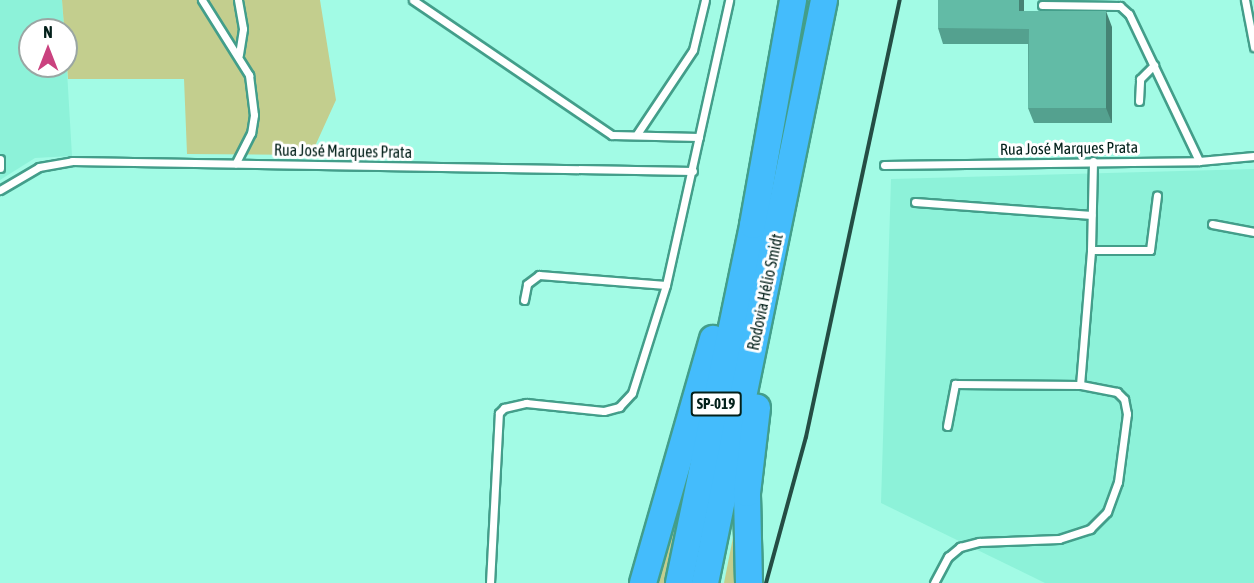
<!DOCTYPE html>
<meta charset="utf-8">
<style>
body{margin:0}
#map{position:relative;width:1254px;height:583px;overflow:hidden;background:#a2fbe5;font-family:"Asap Condensed",sans-serif}
div>[style]{position:absolute}
[style*='--x']{left:calc(var(--x)*1px);top:calc(var(--y)*1px);width:calc(var(--w)*1px);rotate:calc(var(--a)*1deg)}
.built>*{inset:0;background:#8df2d9}
.green>*{inset:0;background:#c3ce8e}
.roads{filter:drop-shadow(2px 0 #439e8a) drop-shadow(-2px 0 #439e8a) drop-shadow(0 2px #439e8a) drop-shadow(0 -2px #439e8a)}
.lane>*{height:7px;margin:-3.5px;padding:0 3.5px;transform-origin:3.5px;border-radius:3.5px;background:#fff}
.highway>*{height:26px;margin:-13px;padding:0 13px;transform-origin:13px;border-radius:13px;background:#44bcfc}
.rail>*{height:4px;margin:-2px;padding:0 2px;transform-origin:2px;border-radius:2px;background:#244d44}
.wall>*{inset:0;background:#54a18f}
.shaded-wall>*{inset:0;background:#458374}
.building>*{inset:0;background:#62bba6}
span{translate:-50% -50%;white-space:nowrap;text-align:center;line-height:1.15;-webkit-text-stroke:6px #fff;paint-order:stroke}
.shield-label span{padding:2px 4px;background:#fff;border:2px solid;border-radius:4px;-webkit-text-stroke-width:0}
.shield-label{font-size:15px;color:#03201a;font-weight:700}
.street-label{font-size:16px;color:#03201a}
.north{position:absolute;left:18px;top:18px;width:60px;height:60px;box-sizing:border-box;background:#fff;border:2px solid #9aa6a3;border-radius:50%;rotate:0deg;font-size:16px;font-weight:700;line-height:24px;text-align:center;color:#03201a}
.north::after{content:'';display:block;margin:auto;width:21px;height:27px;background:#ca427f;clip-path:polygon(50% 0,100% 100%,50% 72%,0 100%)}
</style>
<div id="map">
<div class="built">
<i style="clip-path:polygon(0 0,62px 0,64px 30px,30px 30px,30px 66px,66px 66px,66px 54px,72px 156px,35px 158px,0 180px)"></i>
<i style="clip-path:polygon(1254px 169px,1254px 583px,1045px 583px,881px 503px,891px 179px)"></i>
</div>
<div class="green">
<i style="clip-path:polygon(62px 0,320px 0,336px 100px,311px 155px,187px 154px,184px 79px,68px 79px)"></i>
<i style="clip-path:polygon(680px 505px,671px 583px,657px 583px)"></i>
<i style="clip-path:polygon(739px 507px,745px 583px,724px 583px)"></i>
</div>
<div class="roads">
<div class="lane">
<i style="--x:202;--y:0;--w:89;--a:57.9"></i>
<i style="--x:249;--y:75;--w:40;--a:82.9"></i>
<i style="--x:254;--y:115;--w:18;--a:99"></i>
<i style="--x:251;--y:133;--w:34;--a:117"></i>
<i style="--x:238;--y:0;--w:29;--a:80"></i>
<i style="--x:243;--y:29;--w:26;--a:99"></i>
<i style="--x:413;--y:0;--w:240;--a:34.2"></i>
<i style="--x:612;--y:135;--w:87;--a:1.3"></i>
<i style="--x:1245;--y:0;--w:48;--a:79.2"></i>
<i style="--x:1042;--y:5;--w:78;--a:0.7"></i>
<i style="--x:1120;--y:6;--w:12;--a:42"></i>
<i style="--x:1129;--y:14;--w:163;--a:64.5"></i>
<i style="--x:1139;--y:101;--w:22;--a:-87"></i>
<i style="--x:1140;--y:79;--w:20;--a:-45"></i>
<i style="--x:637;--y:134;--w:101;--a:-56.3"></i>
<i style="--x:693;--y:50;--w:51;--a:-76.5"></i>
<i style="--x:0;--y:159;--w:9;--a:90"></i>
<i style="--x:884;--y:165;--w:315;--a:-0.7"></i>
<i style="--x:1199;--y:161;--w:55;--a:-5.2"></i>
<i style="--x:0;--y:190;--w:45;--a:-30.5"></i>
<i style="--x:39;--y:167;--w:34;--a:-10"></i>
<i style="--x:72;--y:161;--w:621;--a:0.92"></i>
<i style="--x:915;--y:202;--w:177;--a:4.2"></i>
<i style="--x:1212;--y:224;--w:43;--a:10.8"></i>
<i style="--x:1091;--y:250;--w:59;--a:0"></i>
<i style="--x:1150;--y:250;--w:55;--a:-82.7"></i>
<i style="--x:524;--y:300;--w:16;--a:-79"></i>
<i style="--x:527;--y:284;--w:15;--a:-37"></i>
<i style="--x:539;--y:275;--w:127;--a:4.5"></i>
<i style="--x:947;--y:426;--w:43;--a:-79.2"></i>
<i style="--x:955;--y:384;--w:125;--a:0.5"></i>
<i style="--x:490;--y:583;--w:170;--a:-87"></i>
<i style="--x:499;--y:413;--w:7;--a:-45"></i>
<i style="--x:504;--y:408;--w:23;--a:-13"></i>
<i style="--x:526;--y:403;--w:78;--a:5.9"></i>
<i style="--x:604;--y:411;--w:16;--a:-15"></i>
<i style="--x:619;--y:407;--w:19;--a:-47"></i>
<i style="--x:632;--y:393;--w:113;--a:-72.5"></i>
<i style="--x:666;--y:285;--w:292;--a:-77.5"></i>
<i style="--x:934;--y:583;--w:30;--a:-62"></i>
<i style="--x:948;--y:557;--w:16;--a:-40"></i>
<i style="--x:960;--y:547;--w:20;--a:-15"></i>
<i style="--x:979;--y:542;--w:80;--a:-2.1"></i>
<i style="--x:1059;--y:539;--w:33;--a:-18"></i>
<i style="--x:1090;--y:529;--w:24;--a:-45"></i>
<i style="--x:1107;--y:512;--w:32;--a:-70"></i>
<i style="--x:1118;--y:482;--w:69;--a:-82.5"></i>
<i style="--x:1127;--y:414;--w:15;--a:-101"></i>
<i style="--x:1124;--y:399;--w:10;--a:-135"></i>
<i style="--x:1117;--y:392;--w:38;--a:-169"></i>
<i style="--x:1080;--y:385;--w:135;--a:-85.3"></i>
<i style="--x:1091;--y:250;--w:89;--a:-88.7"></i>
</div>
<div class="highway">
<i style="--x:643;--y:583;--w:254;--a:-74"></i>
<i style="--x:679;--y:583;--w:366;--a:-78.3"></i>
<i style="--x:753;--y:225;--w:229;--a:-79.9"></i>
<i style="--x:705;--y:583;--w:595;--a:-78.46"></i>
<i style="--x:749;--y:583;--w:90;--a:-91.3"></i>
<i style="--x:747;--y:493;--w:86;--a:-83.3"></i>
</div>
</div>
<div class="rail">
<i style="--x:766;--y:583;--w:151;--a:-74.7"></i>
<i style="--x:806;--y:437;--w:447;--a:-77.9"></i>
</div>
<div class="wall">
<i style="clip-path:polygon(938px 0,1024px 0,1024px 11px,1112px 27px,1112px 123px,1034px 123px,1028px 108px,1028px 44px,943px 44px,938px 28px)"></i>
</div>
<div class="shaded-wall">
<i style="clip-path:polygon(1019px 0,1024px 0,1024px 26px,1019px 11px)"></i>
<i style="clip-path:polygon(1106px 11px,1112px 27px,1112px 123px,1106px 108px)"></i>
</div>
<div class="building">
<i style="clip-path:polygon(938px 0,1019px 0,1019px 11px,1106px 11px,1106px 108px,1028px 108px,1029px 29px,938px 28px)"></i>
</div>
<div class="shield-label">
<span style="left:716px;top:404px">SP-019</span>
</div>
<div class="street-label">
<span style="left:1069px;top:148px;rotate:-1deg">Rua José Marques Prata</span>
<span style="left:343px;top:151px;rotate:1deg">Rua José Marques Prata</span>
<span style="left:765px;top:292px;rotate:-78deg">Rodovia Hélio Smidt</span>
</div>
<div class="north">N</div>
</div>
